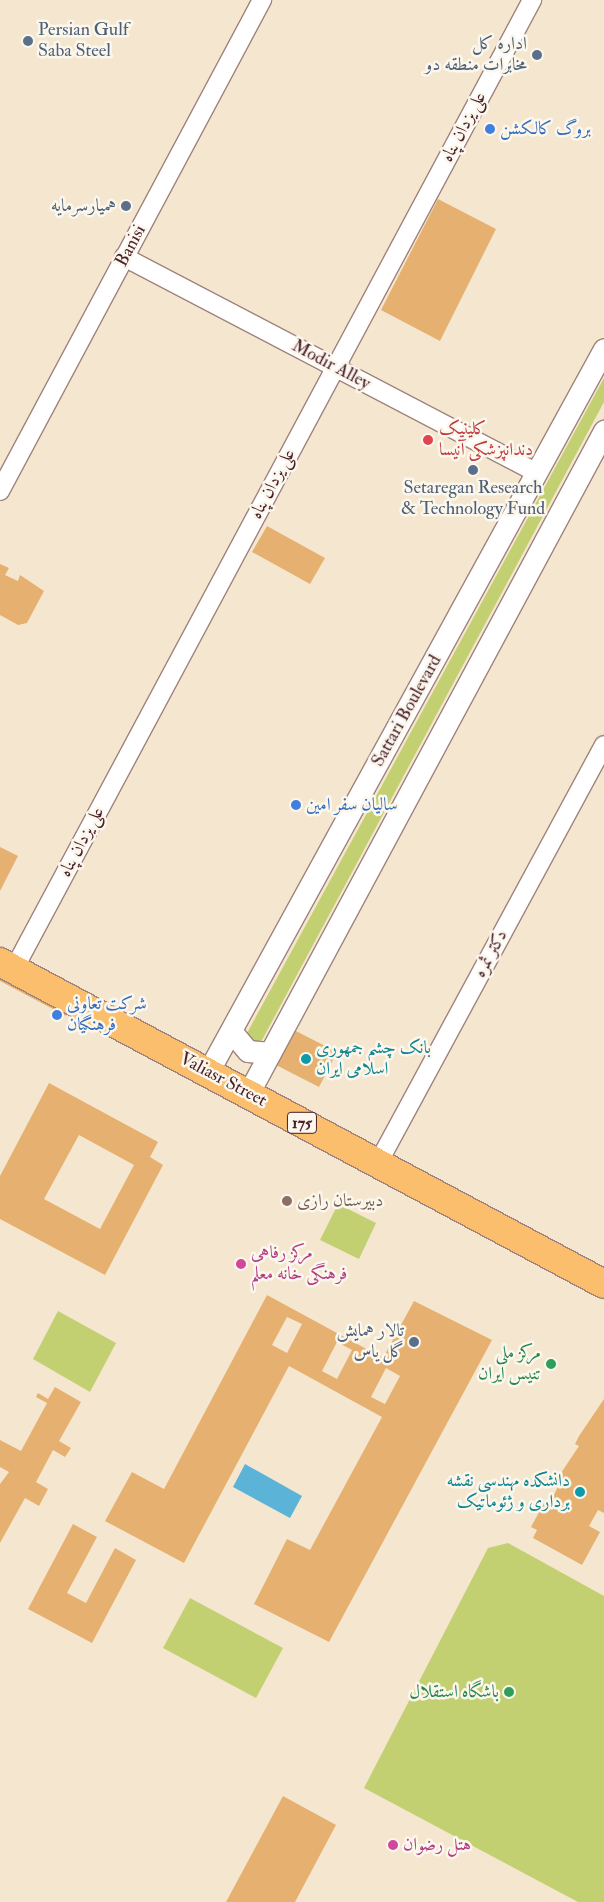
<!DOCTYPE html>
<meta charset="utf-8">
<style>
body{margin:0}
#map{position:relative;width:604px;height:1902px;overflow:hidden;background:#f5e7cf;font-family:"IM FELL Double Pica",Amiri,serif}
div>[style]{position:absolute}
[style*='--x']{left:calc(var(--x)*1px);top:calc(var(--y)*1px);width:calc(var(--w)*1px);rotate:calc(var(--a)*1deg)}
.green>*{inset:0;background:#c2d072}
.water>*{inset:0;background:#5bb3d8}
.building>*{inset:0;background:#e6b170}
.roads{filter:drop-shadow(1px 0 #a0837d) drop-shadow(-1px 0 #a0837d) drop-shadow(0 1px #a0837d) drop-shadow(0 -1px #a0837d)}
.minor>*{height:18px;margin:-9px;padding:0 9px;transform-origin:9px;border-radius:9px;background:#fff}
.tertiary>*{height:21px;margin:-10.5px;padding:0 10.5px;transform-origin:10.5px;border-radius:10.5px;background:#fff}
.primary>*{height:28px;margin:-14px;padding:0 14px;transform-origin:14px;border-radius:14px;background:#fabe6d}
.dots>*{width:14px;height:14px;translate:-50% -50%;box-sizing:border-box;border:2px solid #fbf7ec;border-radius:50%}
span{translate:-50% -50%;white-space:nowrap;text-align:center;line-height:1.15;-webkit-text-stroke:5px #fbf7ec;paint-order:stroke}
.shield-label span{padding:1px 4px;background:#fbf7ec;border:1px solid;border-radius:4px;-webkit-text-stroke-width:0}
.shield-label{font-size:16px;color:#4a1f2b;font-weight:700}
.service-label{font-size:18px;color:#4e5e75}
.left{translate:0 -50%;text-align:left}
.right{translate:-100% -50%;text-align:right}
.street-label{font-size:18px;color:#4a1f2b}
.shop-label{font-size:18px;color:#366cbe}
.health-label{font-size:18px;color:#be3a42}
.culture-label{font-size:18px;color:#0d838f}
.education-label{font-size:18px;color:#785e54}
.hotel-label{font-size:18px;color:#b23c85}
.leisure-label{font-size:18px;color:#27864d}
</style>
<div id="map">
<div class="green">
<i style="clip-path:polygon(604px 378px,604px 402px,261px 1042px,248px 1042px,247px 1033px)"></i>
<i style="clip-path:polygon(338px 1204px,376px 1223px,359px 1259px,320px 1240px)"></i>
<i style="clip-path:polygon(58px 1311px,116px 1343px,90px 1392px,33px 1359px)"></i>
<i style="clip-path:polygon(508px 1543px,604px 1596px,604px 1902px,578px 1902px,364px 1788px,488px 1548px)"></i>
<i style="clip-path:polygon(190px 1598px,283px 1648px,256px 1698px,163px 1648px)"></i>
</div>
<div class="water">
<i style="clip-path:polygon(245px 1464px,302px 1496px,290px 1518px,233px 1487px)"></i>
</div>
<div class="building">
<i style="clip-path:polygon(438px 199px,496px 229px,440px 341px,381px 310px)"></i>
<i style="clip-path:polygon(267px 526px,325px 558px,310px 584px,252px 552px)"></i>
<i style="clip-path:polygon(0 564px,9px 568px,5px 575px,18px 581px,20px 575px,44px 591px,27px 623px,18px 625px,0 615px)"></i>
<i style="clip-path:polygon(0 847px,18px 856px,0 891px)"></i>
<i style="clip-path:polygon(0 972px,70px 1009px,66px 1016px,0 981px)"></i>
<i style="clip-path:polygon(294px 1030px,337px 1052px,319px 1087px,276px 1065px)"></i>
<i style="clip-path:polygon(evenodd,49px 1083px,158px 1142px,150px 1157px,163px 1165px,105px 1275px,0 1219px,0 1176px,49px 1083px,79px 1135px,134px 1165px,100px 1229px,44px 1199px,79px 1135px)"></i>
<i style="clip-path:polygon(evenodd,267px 1295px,383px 1358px,414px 1301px,492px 1340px,329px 1642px,254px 1604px,287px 1539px,310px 1550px,382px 1417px,289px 1366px,184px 1563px,105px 1521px,132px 1472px,164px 1489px,267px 1295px,287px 1317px,302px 1324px,287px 1353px,272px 1345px,287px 1317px,267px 1295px,337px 1342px,352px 1350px,337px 1379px,322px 1371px,337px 1342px,267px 1295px,386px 1368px,400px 1376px,385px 1404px,371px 1397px,386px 1368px)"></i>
<i style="clip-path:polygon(55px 1387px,81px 1402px,59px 1441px,71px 1448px,65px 1457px,53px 1450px,36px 1482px,48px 1489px,39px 1506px,25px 1498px,0 1543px,0 1484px,9px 1472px,0 1467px,0 1440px,21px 1451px,47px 1403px,36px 1397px,38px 1393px,48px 1399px)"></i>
<i style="clip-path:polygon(604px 1399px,604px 1513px,598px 1510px,589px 1526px,600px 1532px,582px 1565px,533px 1538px,537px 1530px,531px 1527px,544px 1503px,548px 1506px,561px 1481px,557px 1479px,579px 1446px,575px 1444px,579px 1436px)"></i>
<i style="clip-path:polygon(73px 1524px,97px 1537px,67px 1593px,86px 1603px,115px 1548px,136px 1560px,92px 1643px,28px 1609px)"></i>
<i style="clip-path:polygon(283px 1796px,336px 1825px,295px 1902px,226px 1902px)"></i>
</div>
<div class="roads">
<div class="minor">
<i style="--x:124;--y:257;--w:466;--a:27.6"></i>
<i style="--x:0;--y:491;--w:557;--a:-61.92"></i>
<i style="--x:14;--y:969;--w:1099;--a:-61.87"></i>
<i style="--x:378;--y:1163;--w:475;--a:-61.6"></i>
</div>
<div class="tertiary">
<i style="--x:231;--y:1031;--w:26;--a:50"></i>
<i style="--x:248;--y:1051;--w:22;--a:5"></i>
<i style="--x:208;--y:1072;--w:824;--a:-61.29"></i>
<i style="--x:248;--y:1094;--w:753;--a:-61.77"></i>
</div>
<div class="primary">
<i style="--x:0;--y:962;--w:684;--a:28.06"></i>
</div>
</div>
<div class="dots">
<i style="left:28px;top:41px;background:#5c6f8a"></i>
<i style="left:537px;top:55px;background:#5c6f8a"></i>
<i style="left:490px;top:129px;background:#3f7fe0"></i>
<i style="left:126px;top:206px;background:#5c6f8a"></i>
<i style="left:428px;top:440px;background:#e0444e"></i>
<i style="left:473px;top:470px;background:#5c6f8a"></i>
<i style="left:296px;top:805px;background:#3f7fe0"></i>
<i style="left:57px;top:1015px;background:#3f7fe0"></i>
<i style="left:306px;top:1059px;background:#0f9aa8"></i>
<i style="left:287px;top:1201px;background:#8d6e63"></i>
<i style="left:241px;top:1264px;background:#d1479c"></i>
<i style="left:414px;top:1342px;background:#5c6f8a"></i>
<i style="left:551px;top:1364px;background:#2e9e5b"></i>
<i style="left:580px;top:1492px;background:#0f9aa8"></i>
<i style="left:509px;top:1692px;background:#2e9e5b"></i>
<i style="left:393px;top:1845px;background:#d1479c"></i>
</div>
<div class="shield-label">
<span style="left:302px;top:1123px">175</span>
</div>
<div class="service-label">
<span class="left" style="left:38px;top:41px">Persian Gulf<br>Saba Steel</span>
<span class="right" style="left:527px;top:55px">اداره کل<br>مخابرات منطقه دو</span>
<span class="right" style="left:116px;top:206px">همیارسرمایه</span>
<span style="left:473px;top:499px">Setaregan Research<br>&amp; Technology Fund</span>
<span class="right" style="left:404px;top:1342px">تالار همایش<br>گل یاس</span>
</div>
<div class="street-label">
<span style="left:464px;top:127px;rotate:-62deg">علی یزدان پناه</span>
<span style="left:131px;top:246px;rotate:-62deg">Banisi</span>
<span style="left:331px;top:365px;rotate:28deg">Modir Alley</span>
<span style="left:273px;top:484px;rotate:-62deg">علی یزدان پناه</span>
<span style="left:407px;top:711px;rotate:-61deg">Sattari Boulevard</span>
<span style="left:82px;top:842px;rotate:-62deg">علی یزدان پناه</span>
<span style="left:491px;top:954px;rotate:-62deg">دکتر ثمره</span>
<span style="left:223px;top:1080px;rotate:28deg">Valiasr Street</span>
</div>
<div class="shop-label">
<span class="left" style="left:500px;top:129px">بروگ کالکشن</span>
<span class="left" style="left:306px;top:805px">سالیان سفر امین</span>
<span class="left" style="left:67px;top:1015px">شرکت تعاونی<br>فرهنگیان</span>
</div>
<div class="health-label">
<span class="left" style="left:439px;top:440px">کلینیک<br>دندانپزشکی آنیسا</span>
</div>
<div class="culture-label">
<span class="left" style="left:316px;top:1059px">بانک چشم جمهوری<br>اسلامی ایران</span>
<span class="right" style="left:570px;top:1492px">دانشکده مهندسی نقشه<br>برداری و ژئوماتیک</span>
</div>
<div class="education-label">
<span class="left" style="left:297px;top:1201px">دبیرستان رازی</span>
</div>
<div class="hotel-label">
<span class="left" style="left:251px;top:1264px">مرکز رفاهی<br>فرهنگی خانه معلم</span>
<span class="left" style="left:403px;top:1845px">هتل رضوان</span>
</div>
<div class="leisure-label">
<span class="right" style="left:541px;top:1364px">مرکز ملی<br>تنیس ایران</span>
<span class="right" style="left:499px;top:1692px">باشگاه استقلال</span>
</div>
</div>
